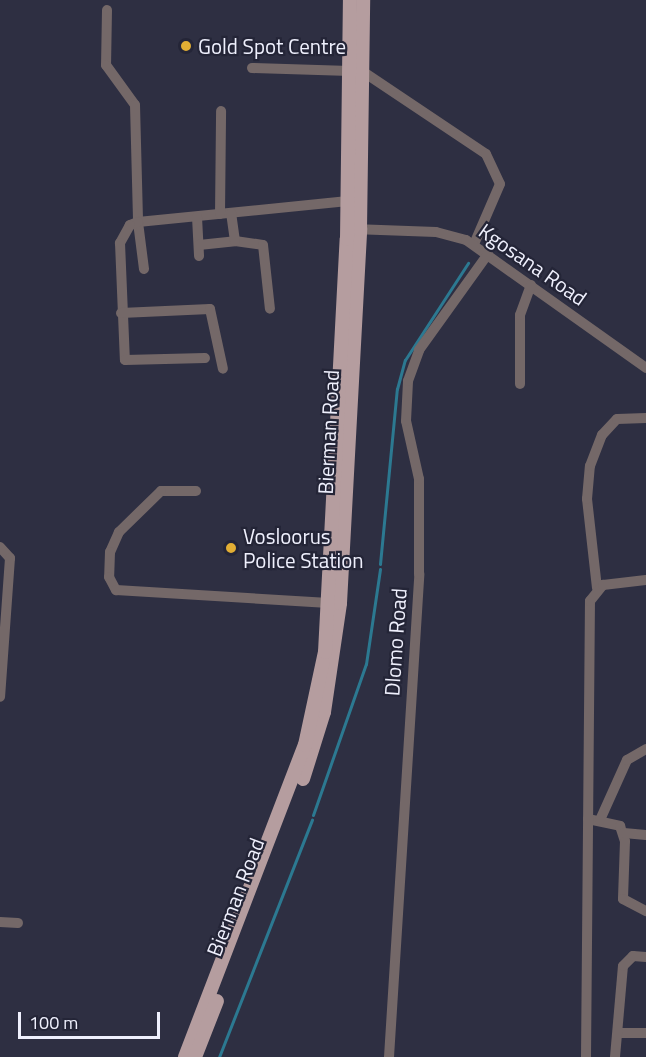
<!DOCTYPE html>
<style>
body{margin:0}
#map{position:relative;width:646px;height:1057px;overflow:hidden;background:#2e2f42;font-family:"Titillium Web",sans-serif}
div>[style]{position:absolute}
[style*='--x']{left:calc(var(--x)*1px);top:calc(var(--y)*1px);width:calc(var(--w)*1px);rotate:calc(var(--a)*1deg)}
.stream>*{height:3px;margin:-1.5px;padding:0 1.5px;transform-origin:1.5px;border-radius:1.5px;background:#2c7991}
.minor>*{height:10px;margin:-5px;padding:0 5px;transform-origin:5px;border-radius:5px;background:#746868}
.major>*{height:14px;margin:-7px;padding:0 7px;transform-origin:7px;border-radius:7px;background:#b59d9f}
.dots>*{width:16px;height:16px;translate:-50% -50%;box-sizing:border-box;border:3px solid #242537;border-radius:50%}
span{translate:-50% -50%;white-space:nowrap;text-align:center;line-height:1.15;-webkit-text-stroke:4.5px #242537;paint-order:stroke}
.poi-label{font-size:21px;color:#eff0fd}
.left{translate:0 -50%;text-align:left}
.street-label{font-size:21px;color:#eff0fd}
.scale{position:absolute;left:18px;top:1012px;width:142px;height:27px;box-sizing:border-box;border:3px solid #eff0fd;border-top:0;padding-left:8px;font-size:18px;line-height:21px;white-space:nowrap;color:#eff0fd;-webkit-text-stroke:4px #242537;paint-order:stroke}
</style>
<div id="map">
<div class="stream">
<i style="--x:380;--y:564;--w:176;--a:-84.5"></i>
<i style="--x:397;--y:389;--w:30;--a:-75"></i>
<i style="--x:405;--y:360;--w:116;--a:-57"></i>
<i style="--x:313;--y:815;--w:160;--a:-70.7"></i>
<i style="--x:366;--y:664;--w:96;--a:-81.6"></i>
<i style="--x:219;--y:1057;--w:255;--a:-68.6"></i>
</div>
<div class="minor">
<i style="--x:107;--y:10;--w:55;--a:91"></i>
<i style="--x:106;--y:65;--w:49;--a:54.1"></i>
<i style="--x:135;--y:105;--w:117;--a:88.5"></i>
<i style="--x:138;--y:222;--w:211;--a:-5.7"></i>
<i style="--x:252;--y:68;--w:98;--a:1.8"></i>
<i style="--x:362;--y:71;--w:149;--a:33.8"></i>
<i style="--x:486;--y:154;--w:33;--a:65"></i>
<i style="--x:500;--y:184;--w:65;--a:113.4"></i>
<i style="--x:220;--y:214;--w:103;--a:-89.4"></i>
<i style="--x:197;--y:217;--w:39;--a:87"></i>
<i style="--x:353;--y:229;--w:83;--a:2.1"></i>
<i style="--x:436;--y:232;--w:31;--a:15"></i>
<i style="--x:466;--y:240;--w:221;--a:35.4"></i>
<i style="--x:235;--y:241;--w:28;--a:8"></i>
<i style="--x:263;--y:245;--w:64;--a:83.8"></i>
<i style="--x:199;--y:245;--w:36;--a:-6"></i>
<i style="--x:235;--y:241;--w:28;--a:-98"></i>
<i style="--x:144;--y:269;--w:47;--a:-97.3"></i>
<i style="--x:138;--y:222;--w:9;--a:159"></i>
<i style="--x:130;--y:225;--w:21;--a:119"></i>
<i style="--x:120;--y:243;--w:117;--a:87.6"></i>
<i style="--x:125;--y:360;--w:80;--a:-1.4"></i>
<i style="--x:121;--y:313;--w:89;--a:-2.6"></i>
<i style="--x:210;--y:309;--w:61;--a:77.8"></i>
<i style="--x:520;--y:384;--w:69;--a:-90"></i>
<i style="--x:520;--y:315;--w:32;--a:-70"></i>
<i style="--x:196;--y:491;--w:35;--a:180"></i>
<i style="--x:161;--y:491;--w:59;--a:135.7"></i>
<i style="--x:119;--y:532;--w:22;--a:114"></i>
<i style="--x:110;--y:552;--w:25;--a:92"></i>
<i style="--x:109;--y:577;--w:15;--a:62"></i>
<i style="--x:116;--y:590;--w:213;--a:3.5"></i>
<i style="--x:0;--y:547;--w:15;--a:48"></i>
<i style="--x:10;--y:558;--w:139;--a:94.1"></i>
<i style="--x:597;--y:588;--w:90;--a:-96.4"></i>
<i style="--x:587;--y:499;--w:33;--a:-85"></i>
<i style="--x:590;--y:466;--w:33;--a:-69"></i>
<i style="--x:602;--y:435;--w:22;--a:-47"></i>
<i style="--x:617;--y:419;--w:29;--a:-2"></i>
<i style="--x:588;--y:819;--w:33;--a:12"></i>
<i style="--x:620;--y:826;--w:16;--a:72"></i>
<i style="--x:625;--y:841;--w:58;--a:92"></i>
<i style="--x:623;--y:899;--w:26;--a:28"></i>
<i style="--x:600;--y:820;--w:66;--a:-65.8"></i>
<i style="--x:627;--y:760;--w:22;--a:-30"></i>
<i style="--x:624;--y:833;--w:22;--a:5"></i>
<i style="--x:0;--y:922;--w:18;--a:3"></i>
<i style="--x:621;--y:1033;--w:25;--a:0"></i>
<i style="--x:389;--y:1057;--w:484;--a:-86.4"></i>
<i style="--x:419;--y:574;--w:95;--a:-90"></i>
<i style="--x:419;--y:479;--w:59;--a:-102.6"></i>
<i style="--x:406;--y:421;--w:40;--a:-87.1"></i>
<i style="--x:408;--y:381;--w:33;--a:-70"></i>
<i style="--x:419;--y:350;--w:118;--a:-54.3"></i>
<i style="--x:586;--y:1057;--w:456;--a:-89.5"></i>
<i style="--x:590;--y:601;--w:21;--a:-51"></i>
<i style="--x:603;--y:585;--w:43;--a:-6.6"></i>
<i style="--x:615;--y:1057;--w:91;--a:-85"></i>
<i style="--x:623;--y:966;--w:14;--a:-45"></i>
<i style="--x:633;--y:956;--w:13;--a:4"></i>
</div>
<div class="major">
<i style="--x:303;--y:779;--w:70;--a:-72.6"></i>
<i style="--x:324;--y:712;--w:110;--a:-81.6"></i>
<i style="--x:340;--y:603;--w:375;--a:-86.9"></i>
<i style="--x:360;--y:229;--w:229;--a:-89.2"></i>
<i style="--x:185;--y:1057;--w:334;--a:-69"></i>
<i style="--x:305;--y:745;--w:95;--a:-77.9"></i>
<i style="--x:325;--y:652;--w:414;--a:-87"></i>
<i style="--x:347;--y:239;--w:239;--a:-89.3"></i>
<i style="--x:195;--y:1057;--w:60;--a:-68.6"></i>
</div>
<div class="dots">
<i style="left:186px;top:46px;background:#e2ae34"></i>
<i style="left:231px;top:548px;background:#e2ae34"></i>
</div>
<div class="poi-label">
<span class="left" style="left:198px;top:46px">Gold Spot Centre</span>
<span class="left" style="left:243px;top:548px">Vosloorus<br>Police Station</span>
</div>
<div class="street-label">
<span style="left:533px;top:264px;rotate:35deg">Kgosana Road</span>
<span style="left:328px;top:432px;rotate:-87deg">Bierman Road</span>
<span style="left:395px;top:642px;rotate:-86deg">Dlomo Road</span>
<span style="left:235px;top:897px;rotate:-69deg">Bierman Road</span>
</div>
<div class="scale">100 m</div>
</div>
